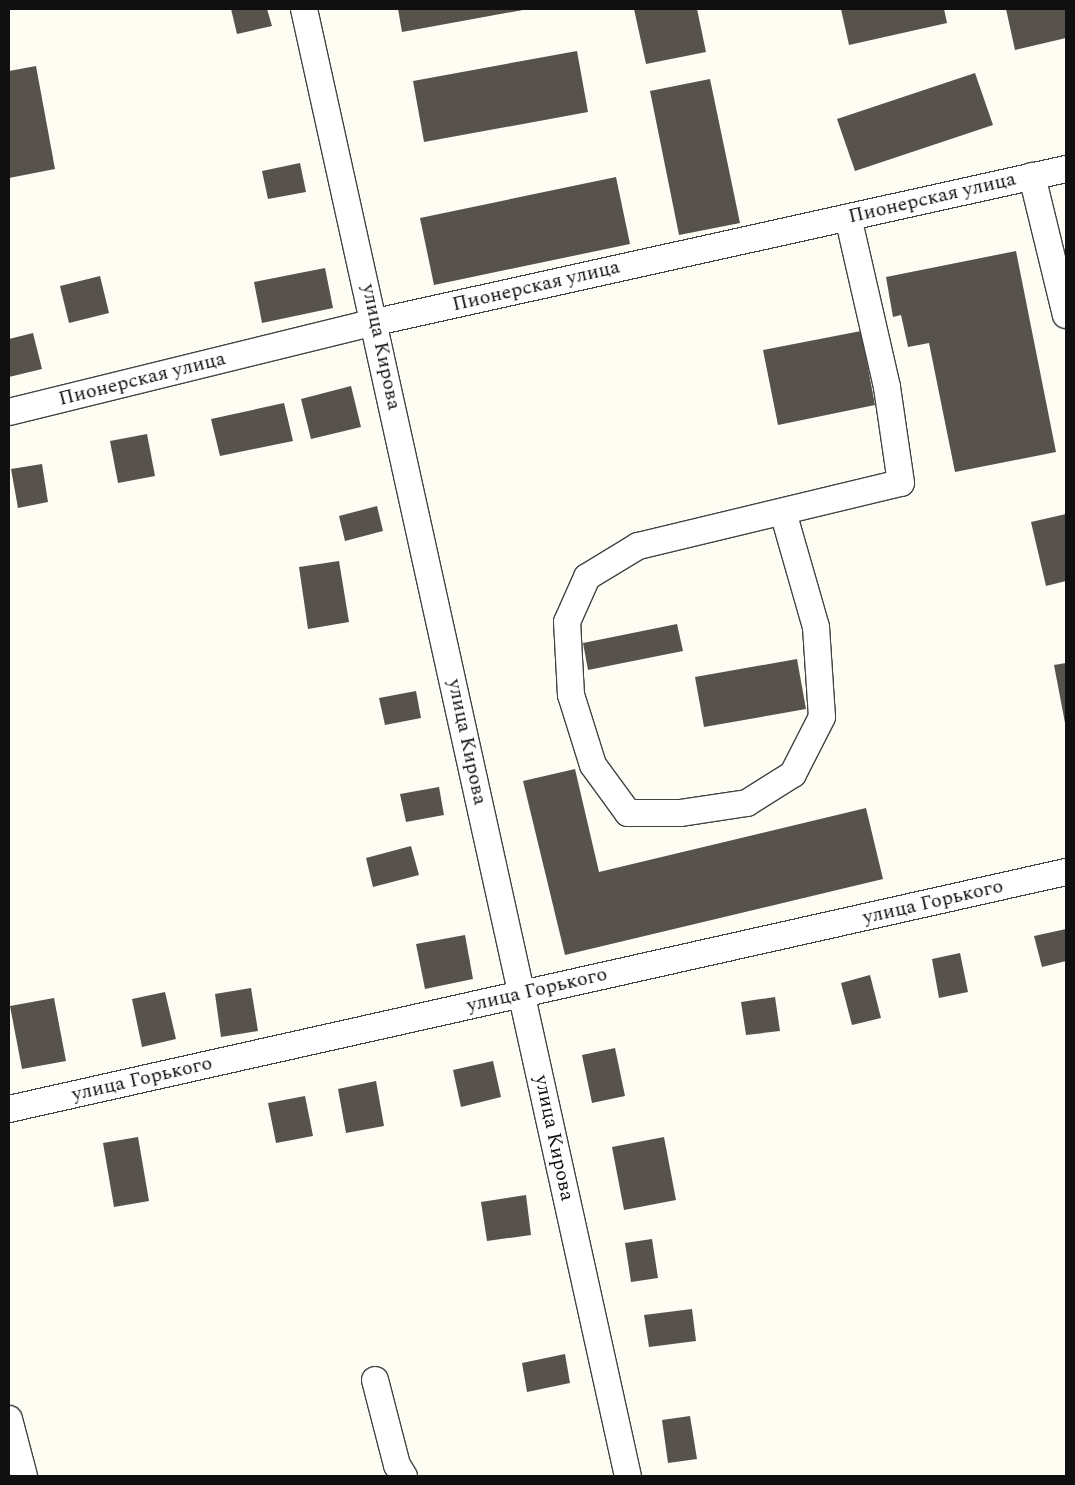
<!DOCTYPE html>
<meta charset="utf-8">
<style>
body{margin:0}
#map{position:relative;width:1075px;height:1485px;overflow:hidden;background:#fefdf4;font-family:Spectral,serif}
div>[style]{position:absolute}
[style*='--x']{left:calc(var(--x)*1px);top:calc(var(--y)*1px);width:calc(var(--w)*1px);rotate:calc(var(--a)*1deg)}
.building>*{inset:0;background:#58524d}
.roads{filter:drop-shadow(1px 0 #434343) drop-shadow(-1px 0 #434343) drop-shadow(0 1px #434343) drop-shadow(0 -1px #434343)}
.minor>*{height:26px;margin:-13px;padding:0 13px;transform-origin:13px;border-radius:13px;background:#fff}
span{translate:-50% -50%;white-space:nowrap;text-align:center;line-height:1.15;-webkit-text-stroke:5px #fff;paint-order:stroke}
.street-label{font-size:20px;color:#101010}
.frame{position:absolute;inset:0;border:10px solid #101010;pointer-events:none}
</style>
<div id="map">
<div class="building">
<i style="clip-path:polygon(231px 9px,267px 9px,272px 26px,237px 34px)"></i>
<i style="clip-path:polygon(398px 9px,523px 9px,523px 10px,402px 32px)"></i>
<i style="clip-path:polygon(634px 9px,697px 9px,706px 52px,646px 64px)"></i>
<i style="clip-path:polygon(841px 9px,944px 9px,947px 23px,849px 45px)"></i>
<i style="clip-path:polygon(1006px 9px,1066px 9px,1066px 38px,1015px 50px)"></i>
<i style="clip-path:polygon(577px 51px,588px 112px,424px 142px,413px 81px)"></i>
<i style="clip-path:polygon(36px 66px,55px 169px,9px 178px,9px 71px)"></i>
<i style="clip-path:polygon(975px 73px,993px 125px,855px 171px,837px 119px)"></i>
<i style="clip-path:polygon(710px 79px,740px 223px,679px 235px,650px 91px)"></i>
<i style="clip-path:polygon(300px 163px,306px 192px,268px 199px,262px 171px)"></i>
<i style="clip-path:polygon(616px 177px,630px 244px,434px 285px,420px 218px)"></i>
<i style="clip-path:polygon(1016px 251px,1056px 452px,955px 472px,929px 343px,908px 347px,901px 315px,893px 317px,886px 277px)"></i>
<i style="clip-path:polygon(325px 268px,333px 308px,262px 323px,254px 282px)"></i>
<i style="clip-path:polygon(100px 276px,109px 313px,69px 323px,60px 286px)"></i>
<i style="clip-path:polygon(861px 331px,875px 405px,778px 425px,763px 350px)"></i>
<i style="clip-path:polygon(33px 333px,42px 369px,9px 377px,9px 339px)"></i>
<i style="clip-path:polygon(351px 386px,361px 427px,311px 439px,301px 399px)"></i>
<i style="clip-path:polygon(284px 403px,293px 441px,220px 456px,211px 419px)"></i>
<i style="clip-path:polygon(147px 434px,155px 476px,118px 483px,110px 441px)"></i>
<i style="clip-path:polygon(42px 464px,48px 502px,18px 508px,11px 469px)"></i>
<i style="clip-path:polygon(377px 506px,383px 531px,345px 541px,339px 516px)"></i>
<i style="clip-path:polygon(1066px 514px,1066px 581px,1046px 586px,1031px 522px)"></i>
<i style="clip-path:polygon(339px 561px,349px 622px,308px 629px,299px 567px)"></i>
<i style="clip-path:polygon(677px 624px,683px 651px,588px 670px,583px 643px)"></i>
<i style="clip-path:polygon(797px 659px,806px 709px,704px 727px,695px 677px)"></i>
<i style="clip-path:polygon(1066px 663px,1066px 723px,1065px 723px,1054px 665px)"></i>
<i style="clip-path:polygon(416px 691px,421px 718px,385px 725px,379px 698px)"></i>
<i style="clip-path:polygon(575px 769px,599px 872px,866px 808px,883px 879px,565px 955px,523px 781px)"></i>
<i style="clip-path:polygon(439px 787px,444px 815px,406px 822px,400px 794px)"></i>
<i style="clip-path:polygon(411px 846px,419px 875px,373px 887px,366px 858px)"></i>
<i style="clip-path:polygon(1066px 929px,1066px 961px,1042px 967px,1034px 936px)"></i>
<i style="clip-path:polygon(465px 935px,473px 979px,425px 989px,416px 944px)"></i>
<i style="clip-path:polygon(960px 953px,968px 992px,939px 998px,932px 959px)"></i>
<i style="clip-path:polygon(870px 975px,881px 1018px,852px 1025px,841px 983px)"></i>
<i style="clip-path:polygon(251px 988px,258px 1031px,221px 1037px,215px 994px)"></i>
<i style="clip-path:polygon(165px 992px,176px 1039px,142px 1047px,132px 999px)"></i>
<i style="clip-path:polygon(775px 997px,780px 1031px,746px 1035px,741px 1002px)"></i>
<i style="clip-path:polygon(54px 998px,66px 1061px,22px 1069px,10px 1006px)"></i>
<i style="clip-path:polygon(615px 1048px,625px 1096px,592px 1103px,582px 1055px)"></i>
<i style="clip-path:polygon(493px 1061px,501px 1097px,461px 1107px,453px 1070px)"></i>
<i style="clip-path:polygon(376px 1081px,384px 1126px,346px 1133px,338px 1089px)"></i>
<i style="clip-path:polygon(305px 1096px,313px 1136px,276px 1143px,268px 1103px)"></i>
<i style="clip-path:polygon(138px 1137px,149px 1201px,114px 1207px,103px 1143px)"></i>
<i style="clip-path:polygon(664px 1137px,676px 1200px,624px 1210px,612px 1147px)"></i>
<i style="clip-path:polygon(526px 1195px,531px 1235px,487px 1241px,481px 1202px)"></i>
<i style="clip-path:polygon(652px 1239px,658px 1278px,631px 1282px,625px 1243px)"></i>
<i style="clip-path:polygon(692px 1309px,696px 1341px,649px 1347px,644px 1315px)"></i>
<i style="clip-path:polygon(565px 1354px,570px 1383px,527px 1392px,522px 1363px)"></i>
<i style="clip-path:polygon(690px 1416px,697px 1459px,668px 1463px,662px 1420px)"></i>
</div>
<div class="roads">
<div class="minor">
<i style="--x:304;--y:9;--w:1502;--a:77.55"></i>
<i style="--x:1032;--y:176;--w:143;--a:76.3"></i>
<i style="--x:9;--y:412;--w:378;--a:-13.8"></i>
<i style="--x:376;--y:322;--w:707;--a:-12.5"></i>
<i style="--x:783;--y:512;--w:120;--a:74"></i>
<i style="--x:816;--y:627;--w:90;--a:86.2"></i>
<i style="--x:822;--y:717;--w:64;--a:117"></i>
<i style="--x:793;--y:774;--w:54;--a:147.8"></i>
<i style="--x:747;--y:803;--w:68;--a:171.5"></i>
<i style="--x:680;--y:813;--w:52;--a:180"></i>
<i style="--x:628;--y:813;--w:59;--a:-126.1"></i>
<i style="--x:593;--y:765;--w:73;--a:-107.4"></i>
<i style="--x:571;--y:695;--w:73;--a:-93.1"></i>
<i style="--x:567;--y:622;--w:49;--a:-66"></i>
<i style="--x:587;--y:577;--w:60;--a:-31.3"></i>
<i style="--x:638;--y:546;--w:270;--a:-13.5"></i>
<i style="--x:901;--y:483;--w:97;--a:-98.3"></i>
<i style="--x:887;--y:387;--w:174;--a:-102.9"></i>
<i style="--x:9;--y:1109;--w:1083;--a:-12.64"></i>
<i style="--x:375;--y:1380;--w:88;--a:75.5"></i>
<i style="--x:397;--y:1465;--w:13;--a:58"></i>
<i style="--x:9;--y:1419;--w:59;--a:75.3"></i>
</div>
</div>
<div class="street-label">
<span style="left:932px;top:198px;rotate:-13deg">Пионерская улица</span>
<span style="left:536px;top:286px;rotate:-13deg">Пионерская улица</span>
<span style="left:381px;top:347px;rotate:78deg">улица Кирова</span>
<span style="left:142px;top:379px;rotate:-14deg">Пионерская улица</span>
<span style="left:467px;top:742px;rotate:78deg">улица Кирова</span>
<span style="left:933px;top:902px;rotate:-13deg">улица Горького</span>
<span style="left:537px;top:990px;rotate:-13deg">улица Горького</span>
<span style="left:142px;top:1079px;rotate:-13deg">улица Горького</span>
<span style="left:554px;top:1138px;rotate:78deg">улица Кирова</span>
</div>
<div class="frame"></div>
</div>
